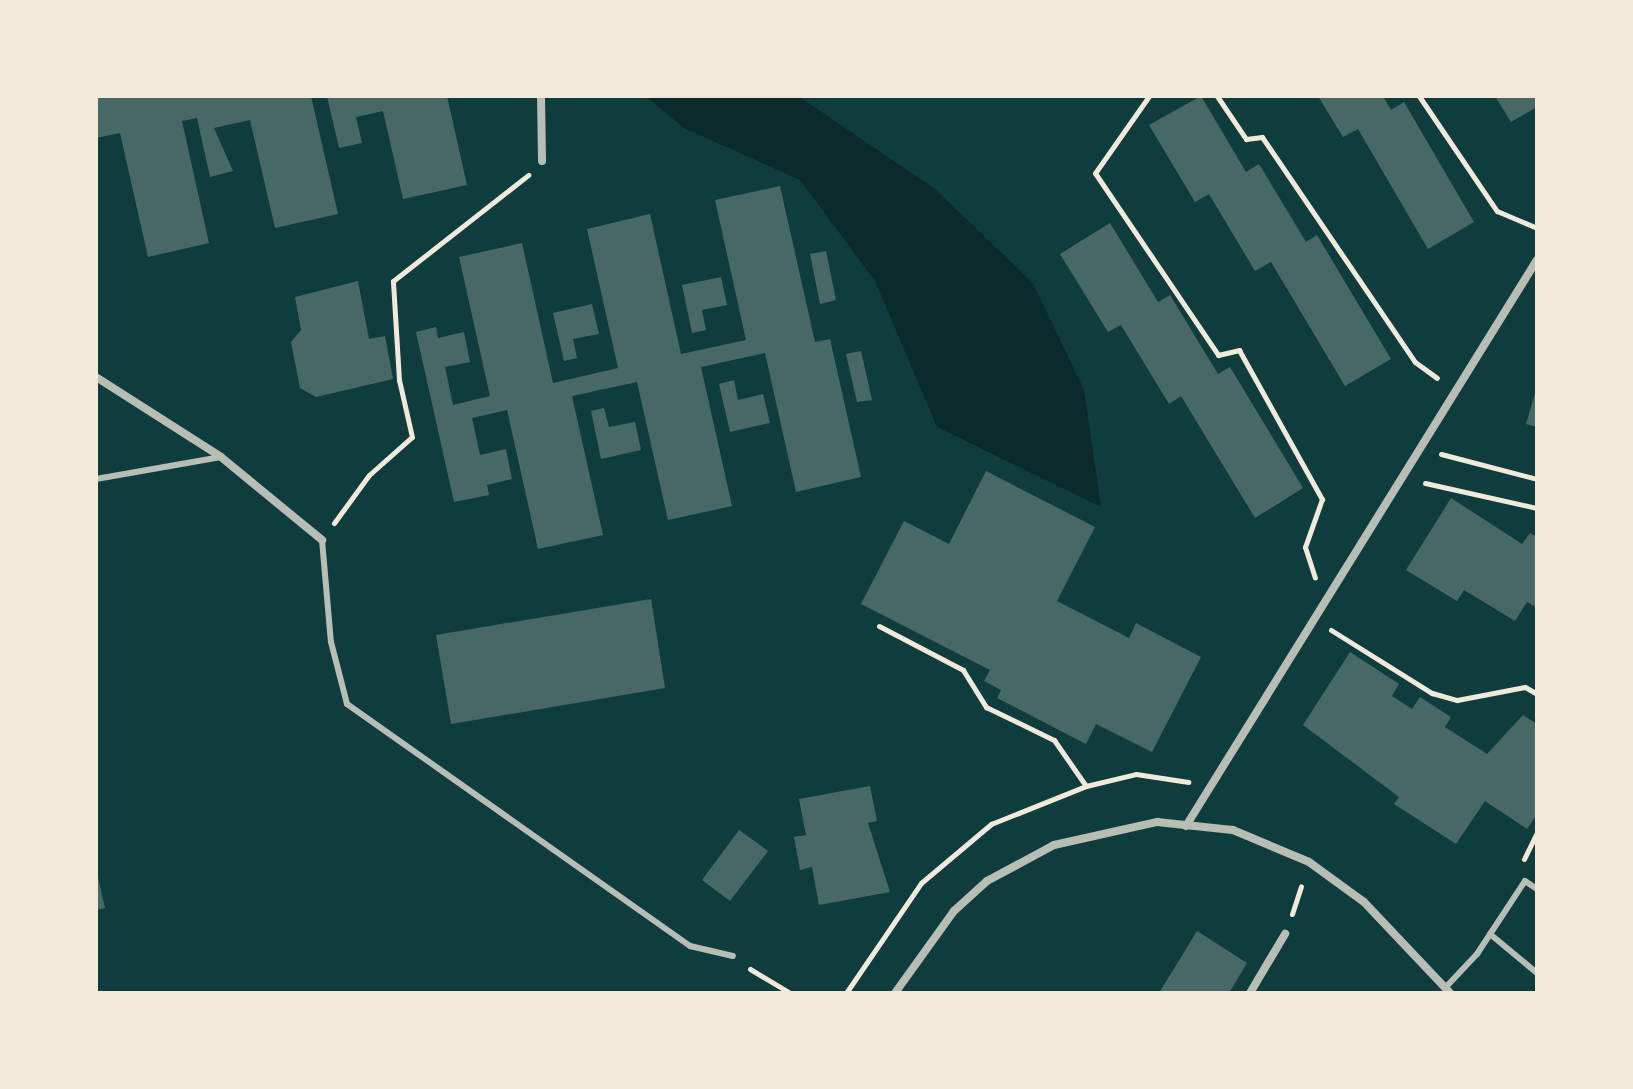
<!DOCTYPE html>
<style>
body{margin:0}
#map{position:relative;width:1633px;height:1089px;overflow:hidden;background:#0f3d3e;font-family:"Titillium Web",sans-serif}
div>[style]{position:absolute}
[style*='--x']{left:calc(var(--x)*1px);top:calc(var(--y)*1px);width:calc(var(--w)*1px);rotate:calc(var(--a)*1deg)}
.water>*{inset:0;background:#0a2a2b}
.building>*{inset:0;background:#486865}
.path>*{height:5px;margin:-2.5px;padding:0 2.5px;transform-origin:2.5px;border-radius:2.5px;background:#f1e9da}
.service>*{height:6px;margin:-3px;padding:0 3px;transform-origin:3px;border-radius:3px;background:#b8beb3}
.minor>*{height:8px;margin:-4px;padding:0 4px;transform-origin:4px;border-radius:4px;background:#b8beb3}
span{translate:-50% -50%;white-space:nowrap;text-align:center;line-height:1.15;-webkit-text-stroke:6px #f1e9da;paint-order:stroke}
.frame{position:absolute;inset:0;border:98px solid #f1e9da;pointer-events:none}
</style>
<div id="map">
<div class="water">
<i style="clip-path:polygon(645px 96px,798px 96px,934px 188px,1033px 283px,1084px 390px,1101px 507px,937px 427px,875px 281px,800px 180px,684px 128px)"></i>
</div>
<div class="building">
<i style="clip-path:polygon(96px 96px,311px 96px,338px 214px,275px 228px,250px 120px,214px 128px,233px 171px,210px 177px,197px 118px,182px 121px,209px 243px,148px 257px,120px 133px,96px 138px)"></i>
<i style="clip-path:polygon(327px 96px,447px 96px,467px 185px,403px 199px,383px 111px,356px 117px,362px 143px,339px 148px)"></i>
<i style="clip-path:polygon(1201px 96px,1246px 172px,1259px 164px,1306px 242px,1317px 235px,1391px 359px,1345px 386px,1271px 262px,1255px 271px,1209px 194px,1195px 202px,1149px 125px)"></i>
<i style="clip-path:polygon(1318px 96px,1383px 96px,1391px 110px,1404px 102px,1474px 222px,1428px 249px,1358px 129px,1343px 137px)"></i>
<i style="clip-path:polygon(1495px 96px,1537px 96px,1537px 107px,1511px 122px)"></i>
<i style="clip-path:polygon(780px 186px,815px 342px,830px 339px,861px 477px,796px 492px,765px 353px,701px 367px,732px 506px,668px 520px,637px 382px,572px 396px,603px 535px,538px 549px,507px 410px,472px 418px,480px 455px,506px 449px,512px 479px,487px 485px,489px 495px,454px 502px,416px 332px,436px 327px,438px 338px,464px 332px,470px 362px,445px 367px,453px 405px,490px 396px,459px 257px,522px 243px,553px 383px,618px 368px,587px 229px,650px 214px,681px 354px,746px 340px,715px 200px)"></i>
<i style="clip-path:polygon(1110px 223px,1158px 302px,1170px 295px,1218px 374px,1230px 367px,1303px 488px,1255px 518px,1181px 396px,1169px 404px,1121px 325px,1108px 332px,1060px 254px)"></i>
<i style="clip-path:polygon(826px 251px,836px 300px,820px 304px,810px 254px)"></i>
<i style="clip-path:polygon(721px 277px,727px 305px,702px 310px,706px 330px,692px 333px,682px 285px)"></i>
<i style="clip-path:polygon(358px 281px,369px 339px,385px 336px,393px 379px,316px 397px,300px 388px,291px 342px,301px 330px,295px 297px)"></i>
<i style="clip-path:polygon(592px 304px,599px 334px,573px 339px,577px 358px,564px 361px,553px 313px)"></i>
<i style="clip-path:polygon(861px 351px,872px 400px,857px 402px,846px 354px)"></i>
<i style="clip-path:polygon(734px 380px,738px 400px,763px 394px,770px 423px,730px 432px,719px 384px)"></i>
<i style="clip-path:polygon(1536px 390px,1537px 390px,1537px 427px,1526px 424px)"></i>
<i style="clip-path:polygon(604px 408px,609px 427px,635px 422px,641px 450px,601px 459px,591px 411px)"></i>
<i style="clip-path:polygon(986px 471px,1095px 527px,1057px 601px,1129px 638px,1136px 623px,1201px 657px,1152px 752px,1096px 724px,1086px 744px,997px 698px,1001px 690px,984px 681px,990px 670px,861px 604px,904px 521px,949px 544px)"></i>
<i style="clip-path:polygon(1451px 498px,1522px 544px,1530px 533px,1537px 537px,1537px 608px,1527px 602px,1515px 621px,1464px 590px,1457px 601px,1406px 570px)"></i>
<i style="clip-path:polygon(651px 599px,665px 688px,451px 724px,436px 635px)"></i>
<i style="clip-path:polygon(1350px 652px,1399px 684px,1392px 696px,1412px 709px,1420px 697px,1451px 717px,1445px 727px,1487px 754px,1523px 715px,1537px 724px,1537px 814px,1527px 829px,1485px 801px,1456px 844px,1394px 804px,1399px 797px,1303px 725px)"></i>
<i style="clip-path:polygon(870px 786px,877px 821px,868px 823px,890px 892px,819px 905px,812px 867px,800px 870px,794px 837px,806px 835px,799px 799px)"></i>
<i style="clip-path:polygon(739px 830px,768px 851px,730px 901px,702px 880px)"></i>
<i style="clip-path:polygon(96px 869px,105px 908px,96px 910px)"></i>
<i style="clip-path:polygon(1197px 931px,1247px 963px,1229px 993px,1159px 993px)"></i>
</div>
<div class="path">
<i style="--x:1149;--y:96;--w:94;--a:125"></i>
<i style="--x:1095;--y:173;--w:220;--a:55.9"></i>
<i style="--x:1218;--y:355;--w:22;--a:-13"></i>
<i style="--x:1239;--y:350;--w:171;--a:60.9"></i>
<i style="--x:1322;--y:499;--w:51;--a:109.5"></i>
<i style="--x:1305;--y:547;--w:32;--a:72"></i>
<i style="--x:1217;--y:96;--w:52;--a:56"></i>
<i style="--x:1246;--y:139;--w:16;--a:-7"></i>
<i style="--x:1262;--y:137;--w:272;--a:55.8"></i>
<i style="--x:1415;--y:362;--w:27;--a:36"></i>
<i style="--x:1419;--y:96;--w:139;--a:55.9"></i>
<i style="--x:1497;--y:211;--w:43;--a:23"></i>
<i style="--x:1441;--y:454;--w:99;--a:14.6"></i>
<i style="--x:1425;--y:483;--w:115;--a:12.6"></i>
<i style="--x:334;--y:523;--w:59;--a:-53.9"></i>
<i style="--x:369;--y:475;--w:57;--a:-41.5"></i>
<i style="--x:412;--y:437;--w:58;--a:-102.8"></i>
<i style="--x:399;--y:380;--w:99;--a:-93.5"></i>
<i style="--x:393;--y:281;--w:172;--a:-38.1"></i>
<i style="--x:879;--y:626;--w:95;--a:27.6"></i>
<i style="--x:963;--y:670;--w:44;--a:58.1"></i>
<i style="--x:986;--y:707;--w:76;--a:25.9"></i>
<i style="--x:1054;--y:740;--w:56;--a:55.2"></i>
<i style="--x:1331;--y:630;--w:119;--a:32"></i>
<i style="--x:1432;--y:693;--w:26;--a:16"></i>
<i style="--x:1457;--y:700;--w:69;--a:-10.8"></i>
<i style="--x:1525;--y:687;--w:14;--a:30"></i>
<i style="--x:1524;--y:859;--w:30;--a:-64"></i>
<i style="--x:1292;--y:914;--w:29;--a:-72"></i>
<i style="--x:750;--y:969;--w:47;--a:31"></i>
<i style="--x:846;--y:993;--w:133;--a:-55.7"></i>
<i style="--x:921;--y:883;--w:92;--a:-40.1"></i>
<i style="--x:991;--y:824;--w:102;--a:-21.8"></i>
<i style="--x:1086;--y:786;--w:51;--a:-13.5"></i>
<i style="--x:1136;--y:774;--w:53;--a:8.7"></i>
</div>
<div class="service">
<i style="--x:96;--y:479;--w:127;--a:-10"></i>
<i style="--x:322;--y:540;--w:102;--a:85"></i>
<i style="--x:331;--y:642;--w:64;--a:75.5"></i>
<i style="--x:347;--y:704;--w:420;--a:35.2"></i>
<i style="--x:690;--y:946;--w:44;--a:13.1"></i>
<i style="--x:1490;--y:934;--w:61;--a:39.7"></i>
<i style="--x:1445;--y:988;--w:47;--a:-46.7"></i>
<i style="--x:1477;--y:954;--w:87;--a:-56.7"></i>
<i style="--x:1525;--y:881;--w:14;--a:34"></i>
</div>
<div class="minor">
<i style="--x:541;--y:96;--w:65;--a:89.1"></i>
<i style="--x:96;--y:377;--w:148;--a:32.6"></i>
<i style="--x:221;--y:457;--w:131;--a:39.4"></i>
<i style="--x:1186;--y:826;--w:666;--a:-58.2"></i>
<i style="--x:895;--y:993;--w:101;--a:-54.3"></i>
<i style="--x:954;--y:911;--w:45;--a:-42.3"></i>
<i style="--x:987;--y:881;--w:76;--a:-28.2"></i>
<i style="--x:1054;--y:845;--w:106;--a:-12.6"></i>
<i style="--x:1157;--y:822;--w:76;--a:6"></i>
<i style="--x:1233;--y:830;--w:82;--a:22.8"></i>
<i style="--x:1309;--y:862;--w:68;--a:36"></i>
<i style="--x:1364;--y:902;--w:125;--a:46.6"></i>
<i style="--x:1250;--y:993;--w:69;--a:-59.3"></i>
</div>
<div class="frame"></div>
</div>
